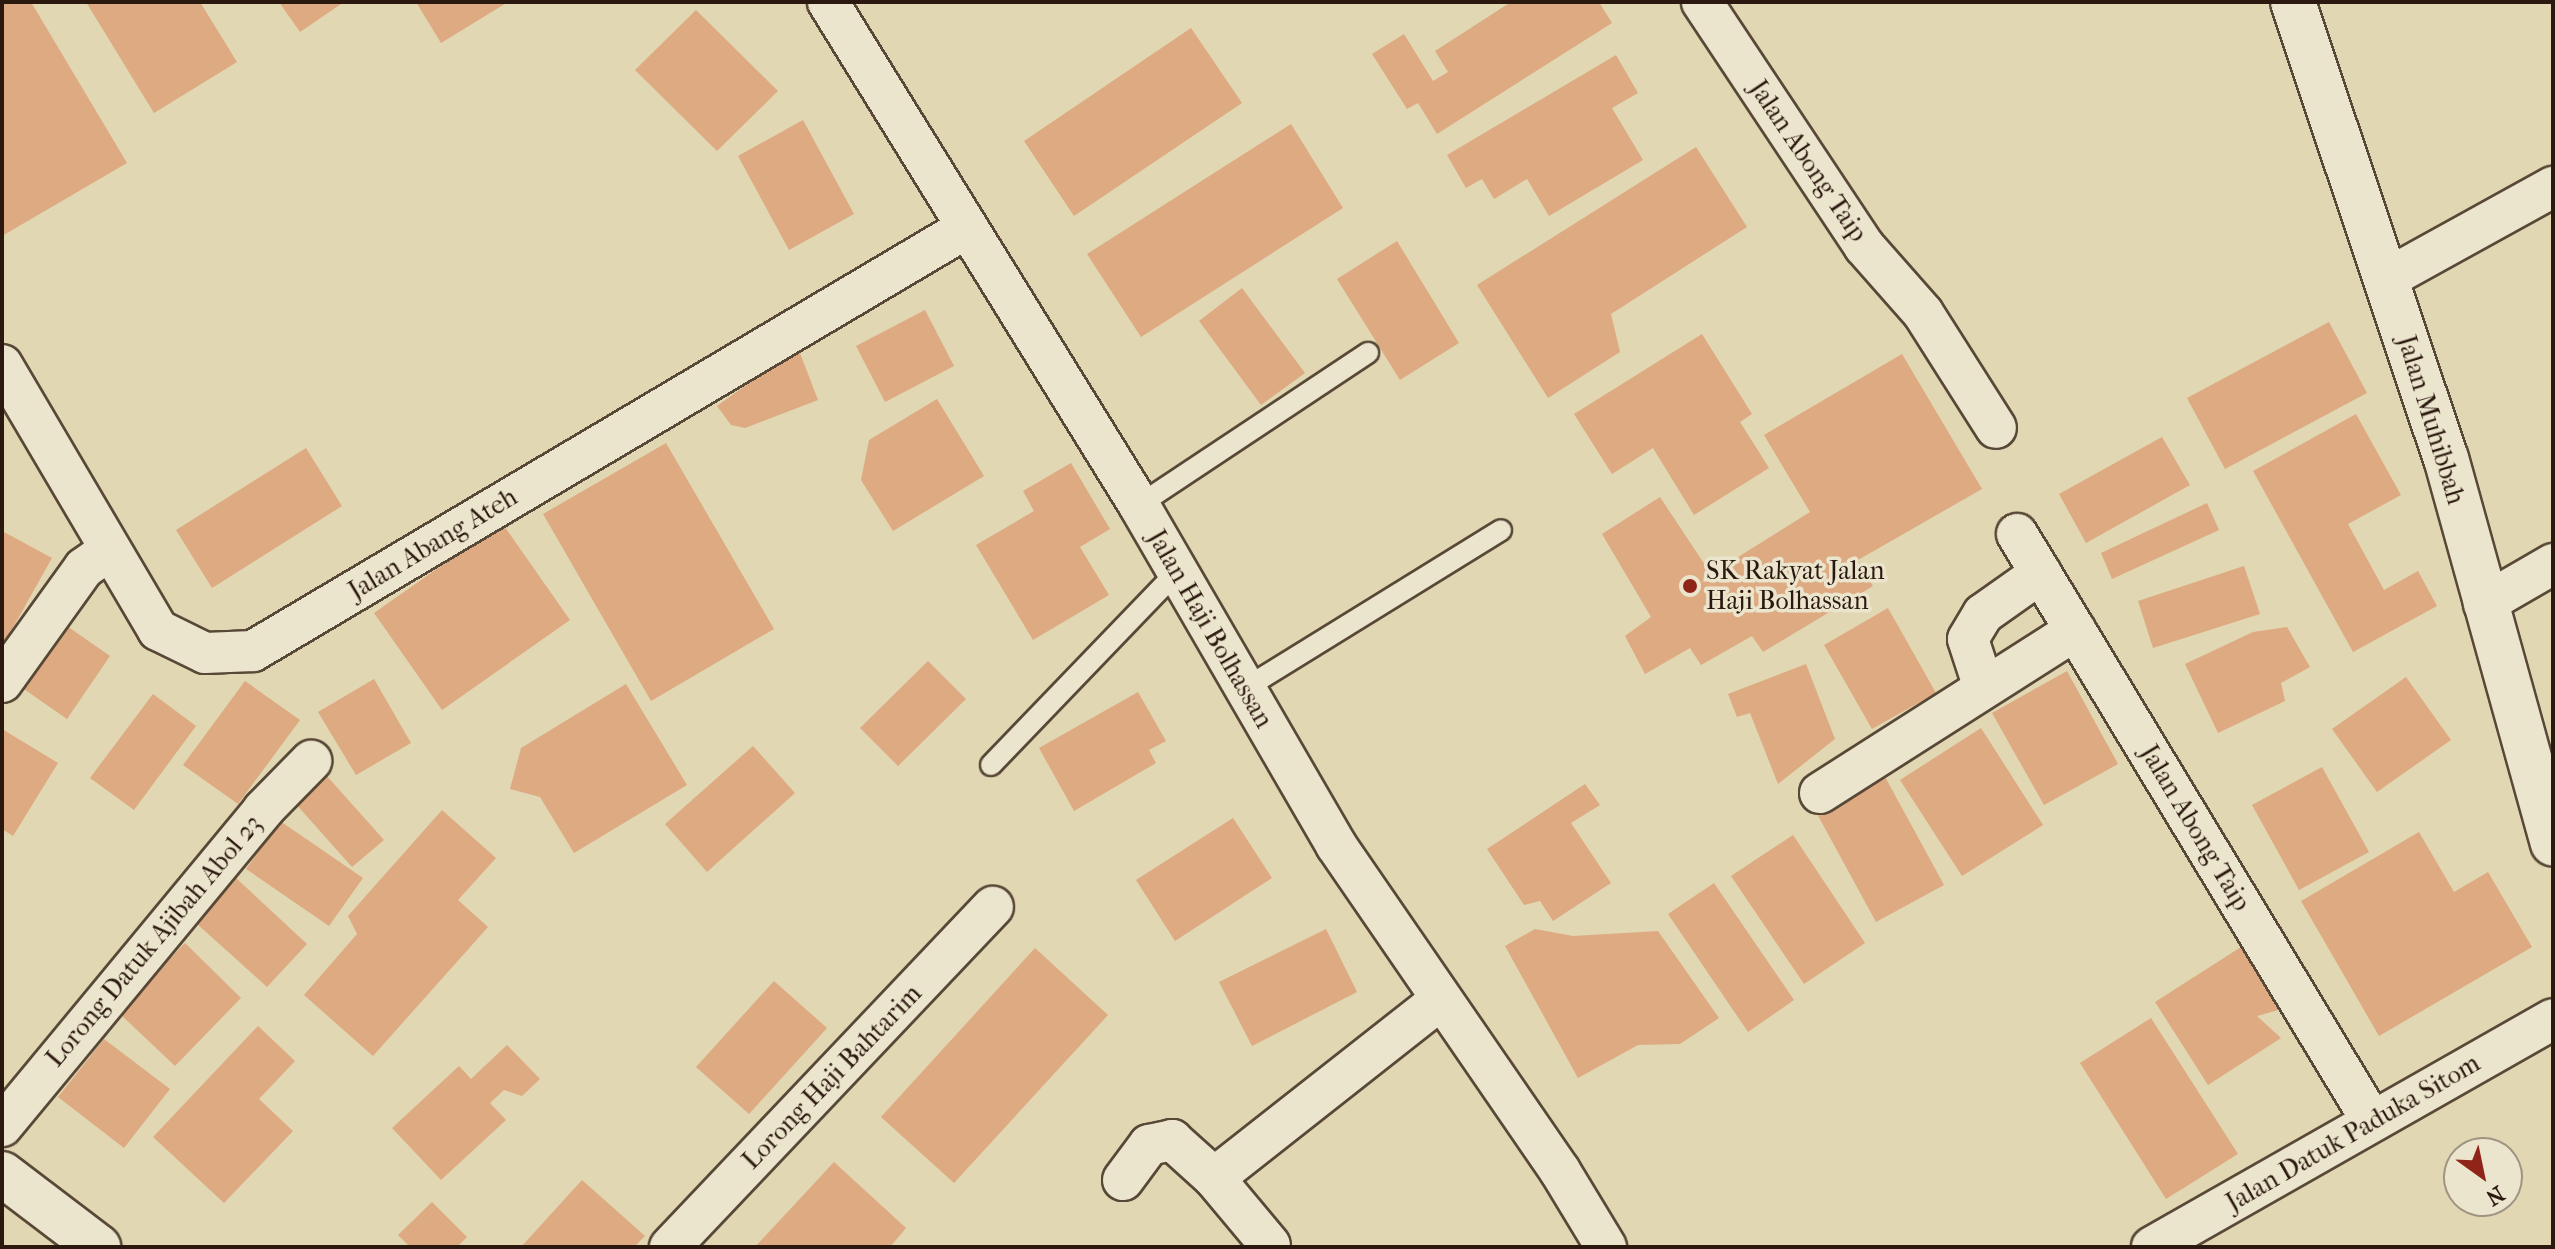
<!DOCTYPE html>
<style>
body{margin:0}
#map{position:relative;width:2555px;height:1249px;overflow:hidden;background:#e1d7b2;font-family:"IM FELL French Canon",serif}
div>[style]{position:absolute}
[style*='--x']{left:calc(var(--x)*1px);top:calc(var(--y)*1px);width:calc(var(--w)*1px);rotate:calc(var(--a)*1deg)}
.building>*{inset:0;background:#ddaa82}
.roads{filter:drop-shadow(2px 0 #584837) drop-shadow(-2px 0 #584837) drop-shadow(0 2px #584837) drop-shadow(0 -2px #584837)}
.lane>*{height:20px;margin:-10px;padding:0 10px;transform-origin:10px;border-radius:10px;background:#ece5cd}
.street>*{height:40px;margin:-20px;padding:0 20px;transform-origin:20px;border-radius:20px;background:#ece5cd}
.secondary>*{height:44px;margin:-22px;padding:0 22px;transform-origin:22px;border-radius:22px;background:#ece5cd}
.dots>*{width:22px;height:22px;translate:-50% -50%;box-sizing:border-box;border:4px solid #ece5cd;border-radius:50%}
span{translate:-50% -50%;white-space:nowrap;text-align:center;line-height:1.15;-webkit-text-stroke:7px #ece5cd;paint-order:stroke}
.street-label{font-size:26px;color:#2b180e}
.poi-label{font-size:26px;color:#2b180e}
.left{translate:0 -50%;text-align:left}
.frame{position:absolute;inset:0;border:4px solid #2b180e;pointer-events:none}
.north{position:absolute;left:2443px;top:1137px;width:80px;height:80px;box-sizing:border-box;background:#ece5cd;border:2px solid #9f9381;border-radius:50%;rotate:147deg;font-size:22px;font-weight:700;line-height:32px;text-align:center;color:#2b180e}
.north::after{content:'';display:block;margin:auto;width:28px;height:36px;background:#8f2418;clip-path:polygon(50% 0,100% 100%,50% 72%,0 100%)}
</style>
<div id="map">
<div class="building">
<i style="clip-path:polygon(2px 2px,31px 2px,127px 163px,2px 236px)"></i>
<i style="clip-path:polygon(86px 2px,200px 2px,237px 62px,154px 113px)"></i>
<i style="clip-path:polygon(279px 2px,344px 2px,300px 32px)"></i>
<i style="clip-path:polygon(416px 2px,508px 2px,441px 43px)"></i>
<i style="clip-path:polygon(1511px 2px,1599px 2px,1612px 23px,1437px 134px,1418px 103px,1407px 109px,1372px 54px,1404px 34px,1433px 81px,1448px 72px,1435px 51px)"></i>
<i style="clip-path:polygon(696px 10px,778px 91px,717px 151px,635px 70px)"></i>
<i style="clip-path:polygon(1191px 28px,1242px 103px,1074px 216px,1024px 141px)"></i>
<i style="clip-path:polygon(1616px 55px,1638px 93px,1612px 108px,1643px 160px,1549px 216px,1527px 179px,1494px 199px,1482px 179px,1466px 188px,1447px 155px)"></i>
<i style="clip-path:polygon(803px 120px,854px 214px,789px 250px,738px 156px)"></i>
<i style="clip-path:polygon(1291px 124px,1343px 208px,1141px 337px,1087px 254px)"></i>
<i style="clip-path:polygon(1696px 147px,1747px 227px,1611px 314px,1620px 352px,1548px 398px,1477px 285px)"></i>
<i style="clip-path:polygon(1397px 241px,1459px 343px,1400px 380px,1337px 279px)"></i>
<i style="clip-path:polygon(1242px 288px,1305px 373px,1261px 405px,1199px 321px)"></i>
<i style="clip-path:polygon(925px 310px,954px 366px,885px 402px,856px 346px)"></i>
<i style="clip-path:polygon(2329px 322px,2367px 393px,2225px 469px,2187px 398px)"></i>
<i style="clip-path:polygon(1702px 334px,1752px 414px,1740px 422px,1769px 468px,1694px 515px,1653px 448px,1612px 474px,1574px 414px)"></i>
<i style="clip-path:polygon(798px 348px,818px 400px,745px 428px,731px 425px,717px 406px)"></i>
<i style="clip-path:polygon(1902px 354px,1982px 489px,1858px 560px,1873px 586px,1763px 652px,1752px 636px,1701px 665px,1690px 648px,1645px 674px,1625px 636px,1651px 617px,1602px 534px,1660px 497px,1711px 574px,1810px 512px,1764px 435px)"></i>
<i style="clip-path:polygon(937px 399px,984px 476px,893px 531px,861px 480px,869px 440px)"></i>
<i style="clip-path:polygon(2356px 414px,2401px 495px,2348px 524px,2384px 590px,2418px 571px,2437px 606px,2353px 652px,2253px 471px)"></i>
<i style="clip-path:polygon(2162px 437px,2190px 485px,2086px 543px,2059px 494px)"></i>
<i style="clip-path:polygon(666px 443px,774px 629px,651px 701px,543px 514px)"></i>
<i style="clip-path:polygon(306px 448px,342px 506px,212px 588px,176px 530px)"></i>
<i style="clip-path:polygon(1071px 463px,1110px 529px,1080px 547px,1109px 595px,1033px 640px,976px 545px,1034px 511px,1023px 491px)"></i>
<i style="clip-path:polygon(2207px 503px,2219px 530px,2112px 579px,2101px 553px)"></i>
<i style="clip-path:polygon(502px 523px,570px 620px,442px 710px,374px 613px)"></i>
<i style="clip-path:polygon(2px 531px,52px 558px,2px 647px)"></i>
<i style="clip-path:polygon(2244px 566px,2260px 614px,2153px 648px,2138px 601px)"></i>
<i style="clip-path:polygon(1888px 608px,1936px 693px,1872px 729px,1824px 645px)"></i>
<i style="clip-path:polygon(64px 624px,110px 656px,67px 719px,21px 687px)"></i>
<i style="clip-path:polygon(2287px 627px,2310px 667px,2281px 683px,2285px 701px,2218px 733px,2185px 664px,2253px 632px)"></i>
<i style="clip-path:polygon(928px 661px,966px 699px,898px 766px,860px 728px)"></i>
<i style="clip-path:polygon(1806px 664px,1835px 739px,1778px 784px,1750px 713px,1737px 717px,1728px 694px)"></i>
<i style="clip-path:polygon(2067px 671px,2118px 764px,2044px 805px,1992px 713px)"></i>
<i style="clip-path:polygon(2406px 677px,2451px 740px,2377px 792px,2332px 729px)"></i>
<i style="clip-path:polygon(374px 679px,411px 743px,356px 775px,318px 712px)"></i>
<i style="clip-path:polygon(245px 681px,300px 720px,238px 804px,183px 765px)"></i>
<i style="clip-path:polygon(626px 684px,687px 785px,574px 853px,540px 797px,510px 789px,521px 748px)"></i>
<i style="clip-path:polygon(1138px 692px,1166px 741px,1149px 750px,1156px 763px,1074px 811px,1039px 748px)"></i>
<i style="clip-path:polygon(153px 694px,196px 726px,134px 810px,90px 778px)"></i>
<i style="clip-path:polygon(1981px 728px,2043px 825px,1962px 876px,1900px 780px)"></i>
<i style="clip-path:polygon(2px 729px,58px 763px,13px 836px,2px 829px)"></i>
<i style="clip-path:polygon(753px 746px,795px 793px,707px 872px,665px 824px)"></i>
<i style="clip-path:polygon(2322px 767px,2369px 852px,2299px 890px,2252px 805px)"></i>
<i style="clip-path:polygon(326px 775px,384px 840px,352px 867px,295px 803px)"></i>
<i style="clip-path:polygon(1884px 775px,1944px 885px,1876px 922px,1816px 812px)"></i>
<i style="clip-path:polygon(1585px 784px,1600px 805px,1571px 823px,1611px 883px,1553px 921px,1540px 901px,1524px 905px,1487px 849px)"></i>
<i style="clip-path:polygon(442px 810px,496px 858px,458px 900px,488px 927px,373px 1056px,304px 995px,357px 934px,348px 916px)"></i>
<i style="clip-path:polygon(1233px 818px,1272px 878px,1175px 941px,1136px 880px)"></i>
<i style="clip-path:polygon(280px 821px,363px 878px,329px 926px,246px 869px)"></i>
<i style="clip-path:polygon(2419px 832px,2454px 892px,2488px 872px,2532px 947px,2379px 1036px,2301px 901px)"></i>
<i style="clip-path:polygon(1793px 835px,1865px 943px,1804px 984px,1731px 876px)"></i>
<i style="clip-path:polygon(236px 878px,307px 944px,267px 987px,196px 923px)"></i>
<i style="clip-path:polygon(1714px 883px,1794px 1000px,1748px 1032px,1668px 914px)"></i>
<i style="clip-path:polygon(1326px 929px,1357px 992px,1252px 1046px,1219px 982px)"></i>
<i style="clip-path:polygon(1535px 929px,1573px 936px,1658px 931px,1719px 1018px,1680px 1044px,1638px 1045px,1578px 1078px,1505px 946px)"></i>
<i style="clip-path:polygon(185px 943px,241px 998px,175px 1066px,118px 1012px)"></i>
<i style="clip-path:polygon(2241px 947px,2282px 1009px,2257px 1016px,2281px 1038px,2208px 1085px,2155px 1002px)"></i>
<i style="clip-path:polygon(1035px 948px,1108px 1015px,954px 1183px,881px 1117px)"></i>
<i style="clip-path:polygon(774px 981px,827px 1028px,749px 1114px,696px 1067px)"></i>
<i style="clip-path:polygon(2151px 1018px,2238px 1154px,2166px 1199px,2080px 1063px)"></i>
<i style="clip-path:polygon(258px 1026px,295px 1061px,259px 1099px,293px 1131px,224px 1203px,153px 1137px)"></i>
<i style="clip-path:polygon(104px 1039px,170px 1089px,124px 1148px,58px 1097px)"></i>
<i style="clip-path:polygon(507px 1045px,540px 1079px,522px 1096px,504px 1090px,490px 1103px,506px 1120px,441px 1180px,392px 1128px,459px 1066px,471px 1079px)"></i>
<i style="clip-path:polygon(834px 1162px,906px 1228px,890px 1247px,755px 1247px)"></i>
<i style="clip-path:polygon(582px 1180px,645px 1236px,634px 1247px,521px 1247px)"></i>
<i style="clip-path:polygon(432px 1202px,467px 1237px,457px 1247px,410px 1247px,398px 1235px)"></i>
</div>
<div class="roads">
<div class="lane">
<i style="--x:1139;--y:505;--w:275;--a:-33.6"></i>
<i style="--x:1244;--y:689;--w:302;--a:-31.7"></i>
<i style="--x:991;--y:765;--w:268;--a:-46.1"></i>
</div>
<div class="street">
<i style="--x:828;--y:2;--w:591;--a:58.27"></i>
<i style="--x:1139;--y:505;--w:393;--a:59.9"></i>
<i style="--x:1336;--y:845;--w:396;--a:55.5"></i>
<i style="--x:1560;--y:1171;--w:89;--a:58.8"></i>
<i style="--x:1702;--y:2;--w:293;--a:56.4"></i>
<i style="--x:1864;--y:246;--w:89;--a:48.6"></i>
<i style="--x:1923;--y:313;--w:136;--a:57.6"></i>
<i style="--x:2386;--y:279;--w:191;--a:-28.9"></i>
<i style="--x:2;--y:365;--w:308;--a:59.5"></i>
<i style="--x:158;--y:630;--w:52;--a:26.1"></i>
<i style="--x:205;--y:653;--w:48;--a:-2.4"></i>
<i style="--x:253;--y:651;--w:828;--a:-30.66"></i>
<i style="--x:2017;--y:534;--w:686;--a:58.84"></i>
<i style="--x:2484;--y:604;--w:80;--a:-30.1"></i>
<i style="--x:2;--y:682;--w:140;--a:-54.3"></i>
<i style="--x:84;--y:568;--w:32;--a:-35"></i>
<i style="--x:1983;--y:685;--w:48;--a:-108.1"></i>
<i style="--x:1968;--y:639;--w:29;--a:-59"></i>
<i style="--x:1983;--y:614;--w:71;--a:-35.3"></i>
<i style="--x:1820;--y:793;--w:303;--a:-32.5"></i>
<i style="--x:2;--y:1126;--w:410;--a:-50.4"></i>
<i style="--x:263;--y:810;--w:69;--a:-45.6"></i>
<i style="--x:1214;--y:1178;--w:286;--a:-38.2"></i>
<i style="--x:1123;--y:1180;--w:44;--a:-53.4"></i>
<i style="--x:1149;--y:1145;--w:24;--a:-12"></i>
<i style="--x:1172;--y:1140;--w:57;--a:42.1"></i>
<i style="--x:1214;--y:1178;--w:87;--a:50.1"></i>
<i style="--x:670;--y:1247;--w:469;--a:-46.5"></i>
<i style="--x:2152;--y:1247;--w:461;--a:-29.6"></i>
</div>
<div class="secondary">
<i style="--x:2293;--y:2;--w:481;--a:71.5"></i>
<i style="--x:2446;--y:458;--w:400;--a:74.5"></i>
<i style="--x:2;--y:1174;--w:121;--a:37.2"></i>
</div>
</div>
<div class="dots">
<i style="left:1690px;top:586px;background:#8f2418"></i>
</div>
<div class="street-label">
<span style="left:1808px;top:161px;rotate:56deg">Jalan Abong Taip</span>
<span style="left:2431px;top:420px;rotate:73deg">Jalan Muhibbah</span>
<span style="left:433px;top:544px;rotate:-31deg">Jalan Abang Ateh</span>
<span style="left:1210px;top:629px;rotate:60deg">Jalan Haji Bolhassan</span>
<span style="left:2195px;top:828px;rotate:59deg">Jalan Abong Taip</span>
<span style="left:154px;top:941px;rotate:-50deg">Lorong Datuk Ajibah Abol 23</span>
<span style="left:832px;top:1077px;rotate:-46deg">Lorong Haji Bahtarim</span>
<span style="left:2353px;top:1133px;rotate:-30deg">Jalan Datuk Paduka Sitom</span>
</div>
<div class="poi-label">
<span class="left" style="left:1706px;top:586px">SK Rakyat Jalan<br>Haji Bolhassan</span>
</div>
<div class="frame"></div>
<div class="north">N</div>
</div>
